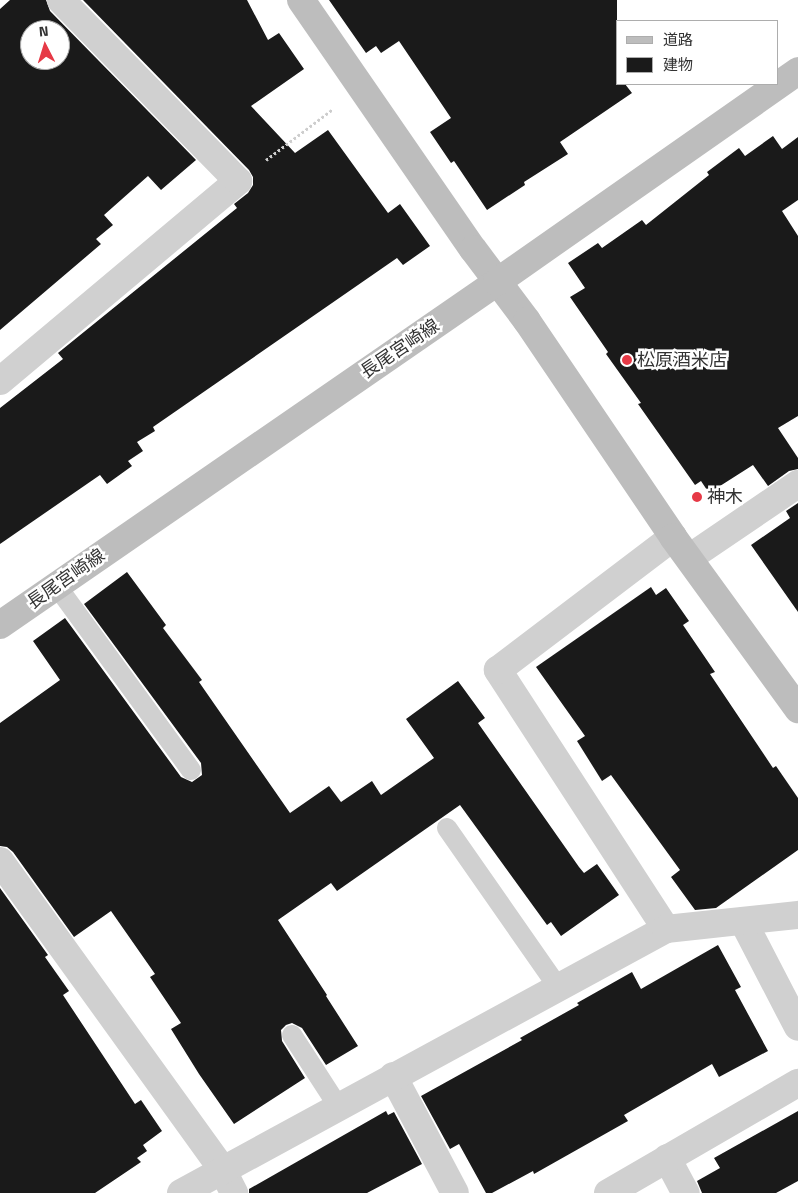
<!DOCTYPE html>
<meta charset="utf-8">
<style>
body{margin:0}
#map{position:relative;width:798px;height:1193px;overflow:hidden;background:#fff;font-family:"Titillium Web","Noto Sans JP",sans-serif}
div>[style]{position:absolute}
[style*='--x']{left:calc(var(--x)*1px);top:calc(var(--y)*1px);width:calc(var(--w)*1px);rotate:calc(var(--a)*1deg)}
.building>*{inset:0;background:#1a1a1a}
.path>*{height:3px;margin-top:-1.5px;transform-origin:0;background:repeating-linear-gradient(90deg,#cdcdcd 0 2.5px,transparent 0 5px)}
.lane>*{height:20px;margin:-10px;padding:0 10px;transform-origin:10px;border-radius:10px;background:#d0d0d0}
.street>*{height:28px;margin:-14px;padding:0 14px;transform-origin:14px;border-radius:14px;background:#d0d0d0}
.secondary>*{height:28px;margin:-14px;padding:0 14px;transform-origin:14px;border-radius:14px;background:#bdbdbd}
.dots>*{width:14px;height:14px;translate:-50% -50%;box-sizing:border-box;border:2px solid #fff;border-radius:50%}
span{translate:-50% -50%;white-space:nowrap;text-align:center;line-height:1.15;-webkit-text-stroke:5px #fff;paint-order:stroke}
.street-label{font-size:18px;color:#333}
.poi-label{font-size:18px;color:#333}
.left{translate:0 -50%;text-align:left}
.legend{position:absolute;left:616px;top:20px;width:162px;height:65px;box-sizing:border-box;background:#fff;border:1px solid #adadad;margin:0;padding:6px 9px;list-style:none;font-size:15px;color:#333}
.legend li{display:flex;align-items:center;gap:10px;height:25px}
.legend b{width:25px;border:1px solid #adadad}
.north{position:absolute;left:20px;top:20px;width:50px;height:50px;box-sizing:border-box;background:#fff;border:1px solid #adadad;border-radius:50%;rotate:355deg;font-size:14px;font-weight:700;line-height:20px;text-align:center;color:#333}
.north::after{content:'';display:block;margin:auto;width:18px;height:22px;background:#e63946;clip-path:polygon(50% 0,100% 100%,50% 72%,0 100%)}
</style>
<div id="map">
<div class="building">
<i style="clip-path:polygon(evenodd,10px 0,46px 0,50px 11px,196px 160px,161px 190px,148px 176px,104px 215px,113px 225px,96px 239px,101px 244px,0 330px,0 9px,10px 0,30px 30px,60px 30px,60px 60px,30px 60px,30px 30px)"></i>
<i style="clip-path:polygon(83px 0,247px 0,268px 40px,279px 33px,304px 69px,251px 106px,295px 153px,328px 130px,388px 213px,400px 204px,430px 246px,403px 265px,397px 258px,153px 427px,155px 431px,137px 442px,143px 451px,128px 461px,132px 466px,107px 484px,100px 475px,0 544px,0 408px,63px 359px,58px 353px,237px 208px,234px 204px,248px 193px,253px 185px,253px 177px,249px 170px)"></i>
<i style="clip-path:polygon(329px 0,617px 0,617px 84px,625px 84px,632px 93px,560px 142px,568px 154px,524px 182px,525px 185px,487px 210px,454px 161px,451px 163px,430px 132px,451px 118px,399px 41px,381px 53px,376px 46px,366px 53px)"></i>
<i style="clip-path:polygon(773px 136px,782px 149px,798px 137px,798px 200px,782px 211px,798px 236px,798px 416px,778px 428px,798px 458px,798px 469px,789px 471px,768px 486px,753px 465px,709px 493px,701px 481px,695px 485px,638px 404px,641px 403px,606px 354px,608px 352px,570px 297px,585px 288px,568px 263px,598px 243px,602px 248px,642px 220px,646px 225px,709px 175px,707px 172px,739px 148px,745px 156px)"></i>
<i style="clip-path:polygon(798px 503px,798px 612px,751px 545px,790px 518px,786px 511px)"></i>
<i style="clip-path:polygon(127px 572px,166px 625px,163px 628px,202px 680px,199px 682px,290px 813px,329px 786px,341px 802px,372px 781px,381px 795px,434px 758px,406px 719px,458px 681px,485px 718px,478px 723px,579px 867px,584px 873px,597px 864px,619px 895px,561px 936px,551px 922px,547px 925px,460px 805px,337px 891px,331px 883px,278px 920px,327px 995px,326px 996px,358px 1046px,326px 1065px,302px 1028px,292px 1023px,286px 1025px,281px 1030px,282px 1041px,305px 1078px,234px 1124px,199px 1074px,171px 1029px,181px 1023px,150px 977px,155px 974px,111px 911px,74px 937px,13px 852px,7px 847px,0 846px,0 723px,60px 680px,33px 641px,65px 618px,181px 777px,192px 782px,202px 775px,201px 763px,84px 604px)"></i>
<i style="clip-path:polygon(651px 587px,656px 595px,666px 588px,689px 621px,683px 625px,715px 672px,710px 674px,773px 768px,776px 766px,798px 798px,798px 850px,716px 908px,695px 910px,671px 877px,680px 870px,611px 775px,602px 781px,577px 741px,585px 736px,536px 667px)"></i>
<i style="clip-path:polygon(0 888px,48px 955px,45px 957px,69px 991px,63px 995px,135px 1104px,141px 1100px,162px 1131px,143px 1145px,147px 1151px,137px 1158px,141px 1162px,95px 1193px,0 1193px)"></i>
<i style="clip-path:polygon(718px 945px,741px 987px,735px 990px,768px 1051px,719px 1077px,712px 1064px,624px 1115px,628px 1121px,534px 1174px,533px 1171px,492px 1193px,486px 1193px,459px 1144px,450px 1149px,421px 1096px,522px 1040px,520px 1038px,579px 1005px,577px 1003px,632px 972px,641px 989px)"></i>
<i style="clip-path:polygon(386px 1111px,388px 1115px,394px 1112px,422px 1164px,367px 1193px,249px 1193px,249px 1189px)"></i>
<i style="clip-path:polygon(798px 1111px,798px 1181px,776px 1193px,702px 1193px,697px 1181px,720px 1168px,714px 1158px)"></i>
</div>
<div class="path">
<i style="--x:266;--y:160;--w:84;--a:-37.3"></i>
</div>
<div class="lane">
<i style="--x:56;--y:585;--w:229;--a:53.9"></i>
<i style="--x:447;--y:828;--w:194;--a:55.1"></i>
<i style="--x:292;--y:1035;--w:85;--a:57.1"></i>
</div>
<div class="street">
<i style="--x:0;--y:381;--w:311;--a:-40"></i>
<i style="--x:238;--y:181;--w:253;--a:-134.4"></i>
<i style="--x:689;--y:558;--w:132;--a:-34.2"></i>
<i style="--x:0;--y:861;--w:380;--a:54.2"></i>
<i style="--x:222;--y:1169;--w:27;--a:63"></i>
<i style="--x:743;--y:921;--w:119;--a:62.6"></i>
<i style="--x:666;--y:929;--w:309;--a:-123"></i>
<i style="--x:498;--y:670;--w:220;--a:-37.2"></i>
<i style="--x:393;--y:1076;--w:132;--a:62.1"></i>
<i style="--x:667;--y:1158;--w:40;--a:62"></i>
<i style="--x:181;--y:1193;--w:552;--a:-28.56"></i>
<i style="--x:666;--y:929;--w:133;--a:-6.1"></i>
<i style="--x:608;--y:1193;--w:220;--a:-30.1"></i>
</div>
<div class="secondary">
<i style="--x:301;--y:0;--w:303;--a:55.4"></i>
<i style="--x:473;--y:249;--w:90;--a:53.1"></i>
<i style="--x:527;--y:321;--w:261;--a:55.9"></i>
<i style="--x:673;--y:537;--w:213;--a:54"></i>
<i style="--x:0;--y:625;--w:604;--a:-34.61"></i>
<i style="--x:497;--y:282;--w:368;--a:-35"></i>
</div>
<div class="dots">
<i style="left:627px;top:360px;background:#e63946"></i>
<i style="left:697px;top:497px;background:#e63946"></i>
</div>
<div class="street-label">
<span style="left:400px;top:349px;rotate:-34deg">長尾宮崎線</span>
<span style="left:66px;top:579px;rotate:-35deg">長尾宮崎線</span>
</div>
<div class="poi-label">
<span class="left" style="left:637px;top:360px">松原酒米店</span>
<span class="left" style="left:707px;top:497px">神木</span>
</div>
<ul class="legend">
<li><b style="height:6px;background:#bdbdbd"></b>道路</li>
<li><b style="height:14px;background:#1a1a1a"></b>建物</li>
</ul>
<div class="north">N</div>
</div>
